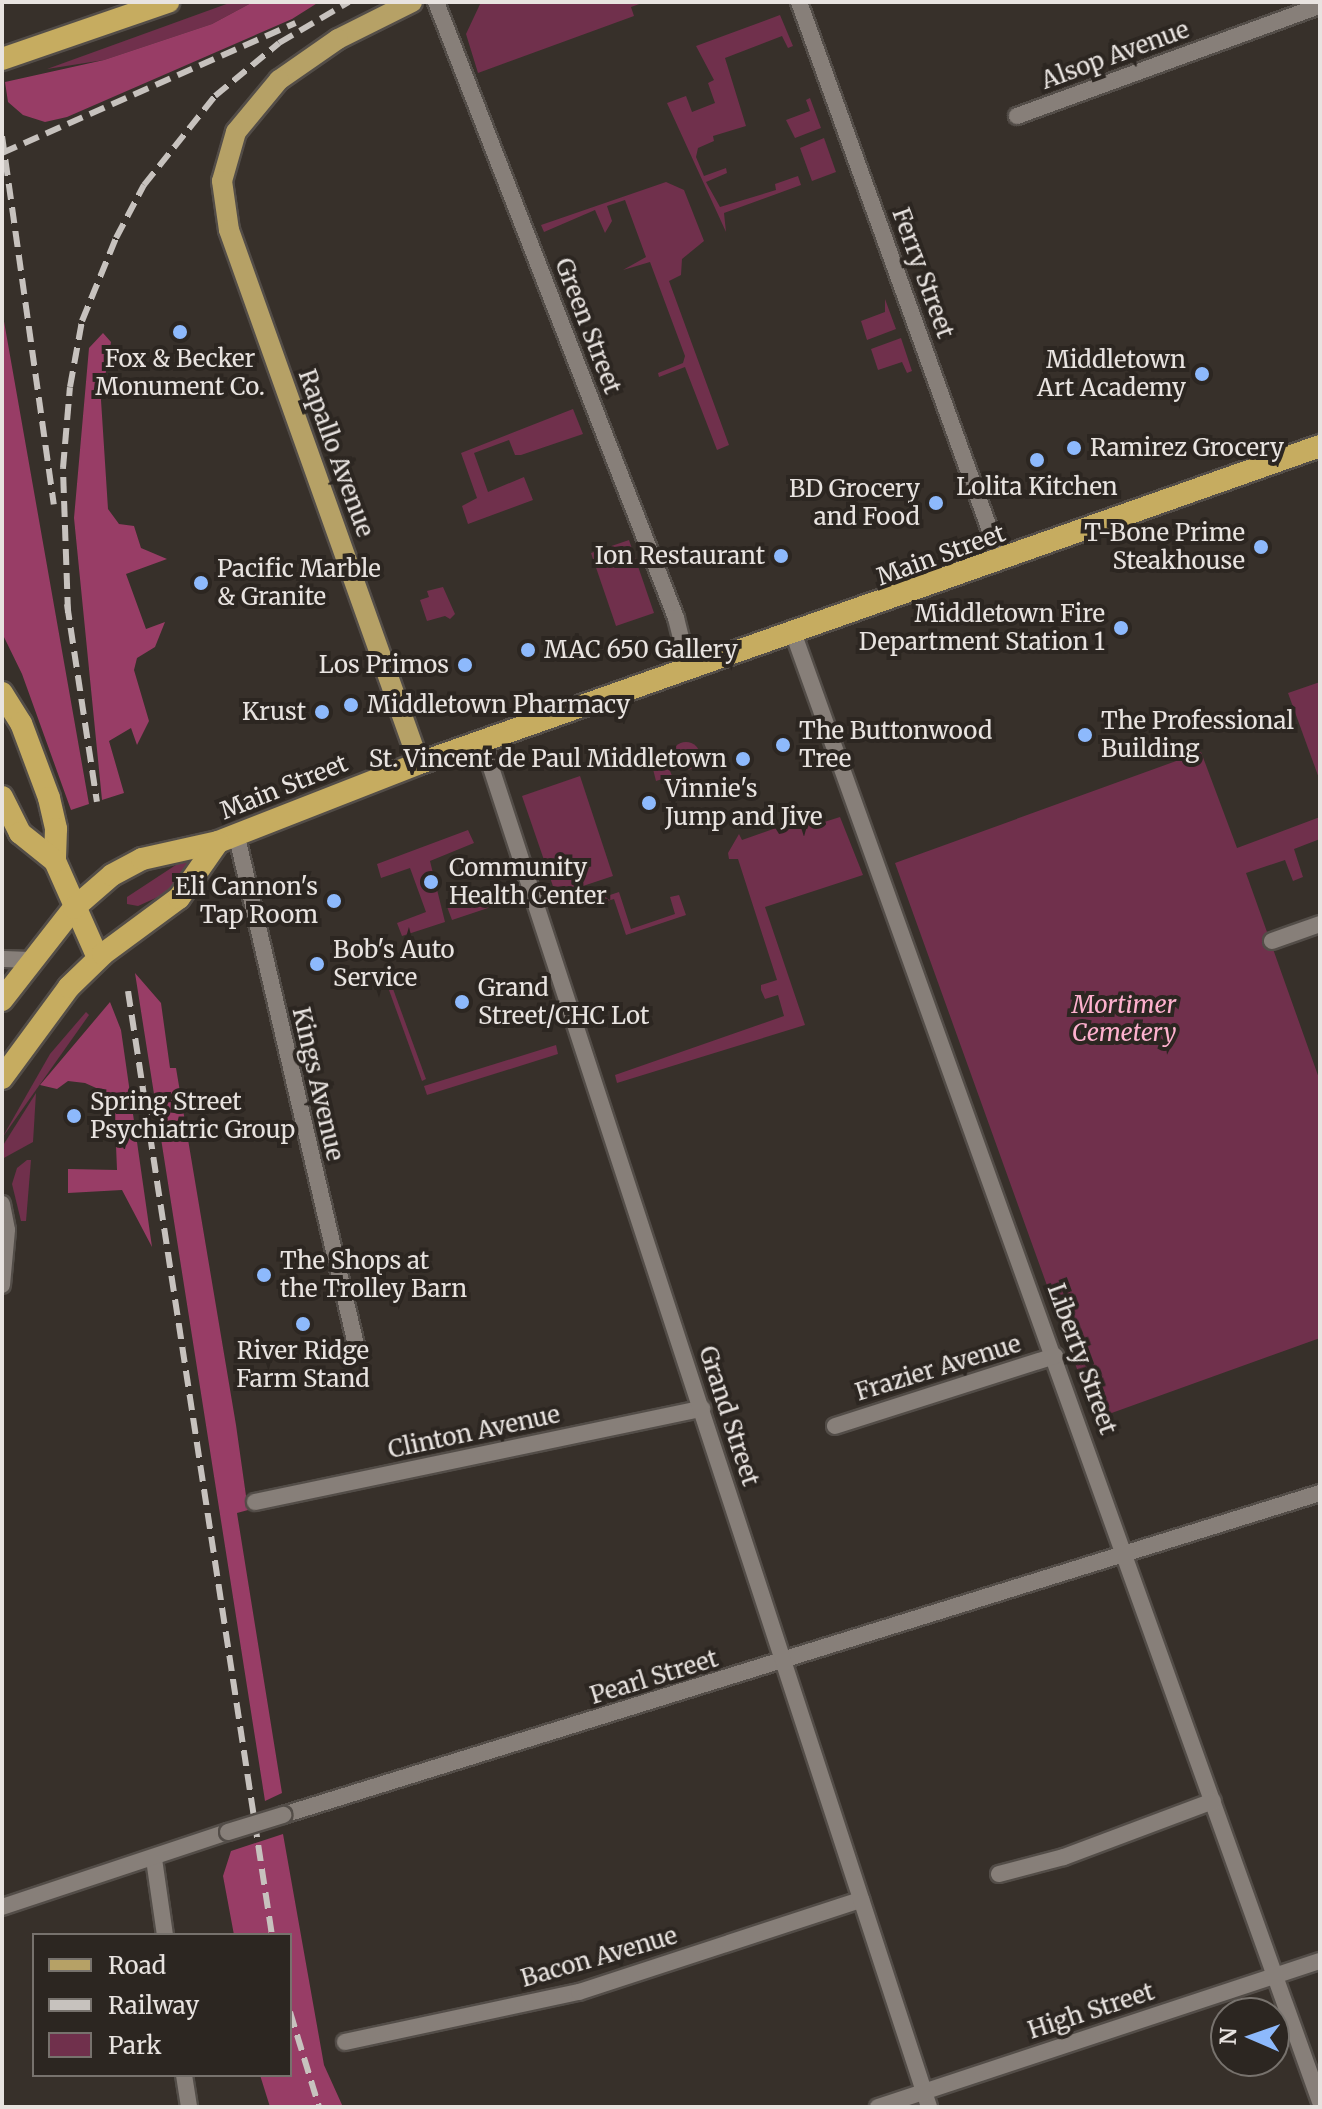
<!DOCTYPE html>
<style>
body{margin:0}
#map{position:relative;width:1322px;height:2109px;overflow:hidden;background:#37302a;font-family:Merriweather,serif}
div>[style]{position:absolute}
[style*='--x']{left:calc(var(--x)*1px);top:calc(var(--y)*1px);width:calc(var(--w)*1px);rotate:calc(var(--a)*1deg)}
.green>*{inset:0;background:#70304c}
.round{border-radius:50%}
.forest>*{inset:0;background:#983d66}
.roads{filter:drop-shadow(2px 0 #534d48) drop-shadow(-2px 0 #534d48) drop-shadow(0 2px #534d48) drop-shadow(0 -2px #534d48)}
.minor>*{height:16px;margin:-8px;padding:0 8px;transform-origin:8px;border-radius:8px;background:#877f79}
.tertiary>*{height:16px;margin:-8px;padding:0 8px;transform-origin:8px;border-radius:8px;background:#877f79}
.primary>*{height:20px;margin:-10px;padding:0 10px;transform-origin:10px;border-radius:10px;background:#b6a166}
.trunk>*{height:22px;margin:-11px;padding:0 11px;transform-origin:11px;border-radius:11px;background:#c6ac60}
.rail>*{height:6px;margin-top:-3px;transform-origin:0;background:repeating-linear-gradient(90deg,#c7c2be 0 16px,transparent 0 24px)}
.bridges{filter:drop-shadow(2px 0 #534d48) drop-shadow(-2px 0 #534d48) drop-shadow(0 2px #534d48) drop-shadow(0 -2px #534d48)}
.minor-bridge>*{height:16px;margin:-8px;padding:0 8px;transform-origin:8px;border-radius:8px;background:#877f79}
.dots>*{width:22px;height:22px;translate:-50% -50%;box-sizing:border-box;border:4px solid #2c2621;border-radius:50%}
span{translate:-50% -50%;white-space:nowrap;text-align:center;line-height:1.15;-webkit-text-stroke:8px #2c2621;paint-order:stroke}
.street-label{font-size:24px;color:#e8e3e0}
.poi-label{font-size:24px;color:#e8e3e0}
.right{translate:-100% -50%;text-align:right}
.left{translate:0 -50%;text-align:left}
.park-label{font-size:24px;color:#feb1ce;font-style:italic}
.frame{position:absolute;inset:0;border:4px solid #e8e3e0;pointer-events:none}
.legend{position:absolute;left:32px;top:1933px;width:260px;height:144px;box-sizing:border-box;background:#2c2621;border:2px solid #77726d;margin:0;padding:10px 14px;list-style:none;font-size:24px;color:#e8e3e0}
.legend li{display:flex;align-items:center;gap:16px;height:40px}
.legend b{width:40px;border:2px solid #77726d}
.north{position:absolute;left:1210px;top:1997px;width:80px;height:80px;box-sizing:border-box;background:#2c2621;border:2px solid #77726d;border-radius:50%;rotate:272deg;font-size:22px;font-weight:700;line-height:32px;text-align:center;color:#e8e3e0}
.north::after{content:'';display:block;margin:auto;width:28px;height:36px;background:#8db9fc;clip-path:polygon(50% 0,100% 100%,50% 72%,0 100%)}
</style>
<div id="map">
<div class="green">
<i style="clip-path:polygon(232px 2px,253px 2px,212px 24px,104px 60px,47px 69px)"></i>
<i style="clip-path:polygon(481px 2px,645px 2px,631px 7px,634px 16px,478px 73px,466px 34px)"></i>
<i style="clip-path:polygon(780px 15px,793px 46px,788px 48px,782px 36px,725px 58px,746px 126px,713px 136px,714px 141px,698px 148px,696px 157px,704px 176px,726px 168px,727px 173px,706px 182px,720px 207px,776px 190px,775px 184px,798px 176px,801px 185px,724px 213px,726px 232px,667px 103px,686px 96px,692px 112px,715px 103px,708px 83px,714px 80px,696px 46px)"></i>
<i style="clip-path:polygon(810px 98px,821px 128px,795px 138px,786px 120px,810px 111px,806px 100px)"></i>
<i style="clip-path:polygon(824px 138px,836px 172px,812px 181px,800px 148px)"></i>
<i style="clip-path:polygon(666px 182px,684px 190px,704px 241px,682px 259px,681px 275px,669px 281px,729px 445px,717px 450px,685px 367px,659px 377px,658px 373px,683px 363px,685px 356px,650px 262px,623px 270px,646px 257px,625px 200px,607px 206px,612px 221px,605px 233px,595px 210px,544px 232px,541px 225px)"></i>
<i style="clip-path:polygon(885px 299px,896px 329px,867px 340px,861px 321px,885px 312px)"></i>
<i style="clip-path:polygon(901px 338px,912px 371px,907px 373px,902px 362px,878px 370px,871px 349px)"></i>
<i style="clip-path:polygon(573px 409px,583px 434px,521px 455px,515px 455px,509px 440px,474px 453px,488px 492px,524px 477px,533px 500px,468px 524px,462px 506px,477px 498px,461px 453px)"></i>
<i style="clip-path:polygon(629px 540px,654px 613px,616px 626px,591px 553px)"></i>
<i style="clip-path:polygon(443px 587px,455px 614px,450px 619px,445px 616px,427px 621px,420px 600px,429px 597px,427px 591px)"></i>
<i style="clip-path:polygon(1320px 682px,1320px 781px,1288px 693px)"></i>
<i class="round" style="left:672px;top:742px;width:28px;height:28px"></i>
<i style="clip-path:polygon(662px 749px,672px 776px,656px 781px,649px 753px)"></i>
<i style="clip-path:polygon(1201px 752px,1237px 848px,1320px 817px,1320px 839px,1294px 849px,1303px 877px,1293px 881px,1285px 860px,1246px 873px,1320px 1081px,1320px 1338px,1095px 1419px,895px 863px)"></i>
<i style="clip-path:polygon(580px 776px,613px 876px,556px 895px,522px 796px)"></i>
<i style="clip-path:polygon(840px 817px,863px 875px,765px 907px,805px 1025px,617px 1083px,615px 1075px,784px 1016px,778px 995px,765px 999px,761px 990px,761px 985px,777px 980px,738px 859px,729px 859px,728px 853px,739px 834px,742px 840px,801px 819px,818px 824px)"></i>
<i style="clip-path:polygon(468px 830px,474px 843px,430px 861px,445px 922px,402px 936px,397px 923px,426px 912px,410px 868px,381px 878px,377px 864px)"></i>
<i style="clip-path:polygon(188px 857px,196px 869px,158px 897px,138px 906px,127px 904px,127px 897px)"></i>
<i style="clip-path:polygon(493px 887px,497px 905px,452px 920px,446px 904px)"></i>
<i style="clip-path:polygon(619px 892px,631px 929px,675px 914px,670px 897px,679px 895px,686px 915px,626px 935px,614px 899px,591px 906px,589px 902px)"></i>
<i style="clip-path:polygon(389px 978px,426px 1079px,422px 1081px,385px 979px)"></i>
<i style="clip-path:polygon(86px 1012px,89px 1015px,2px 1138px,50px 1054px)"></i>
<i style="clip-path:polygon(556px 1045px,558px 1054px,427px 1095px,424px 1086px)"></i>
<i style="clip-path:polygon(36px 1093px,33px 1142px,2px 1159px,2px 1147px)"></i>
<i style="clip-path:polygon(27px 1160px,31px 1160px,26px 1221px,21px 1221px,12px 1184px,17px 1168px)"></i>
</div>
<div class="forest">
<i style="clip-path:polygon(253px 2px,319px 2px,292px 19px,67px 117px,45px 122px,23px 115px,8px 102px,5px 82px,104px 60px,212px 24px)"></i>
<i style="clip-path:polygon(2px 310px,89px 804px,71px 810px,22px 674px,2px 633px)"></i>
<i style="clip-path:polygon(103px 333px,111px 342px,101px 400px,108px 509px,119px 524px,134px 526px,141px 548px,167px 559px,126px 574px,146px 629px,165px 622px,155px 647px,137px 658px,134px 670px,149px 721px,137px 745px,131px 728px,109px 741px,124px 793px,102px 800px,74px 518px,89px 348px)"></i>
<i style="clip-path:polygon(135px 973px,161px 1003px,170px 1068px,176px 1068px,236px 1425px,248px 1510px,237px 1513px,282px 1793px,265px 1801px)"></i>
<i style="clip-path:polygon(110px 1002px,121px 1030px,152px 1247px,122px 1190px,68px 1193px,68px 1169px,117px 1170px,114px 1096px,85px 1083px,68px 1081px,57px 1089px,40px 1085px)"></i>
<i style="clip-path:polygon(283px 1834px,324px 2065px,343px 2107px,270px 2107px,260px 2075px,290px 2075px,290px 1935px,234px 1935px,223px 1876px,231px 1851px)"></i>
</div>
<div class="roads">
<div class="minor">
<i style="--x:436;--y:2;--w:661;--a:68.71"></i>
<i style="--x:676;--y:618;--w:54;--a:76"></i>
<i style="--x:799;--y:2;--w:594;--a:70.13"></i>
<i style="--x:1017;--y:116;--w:322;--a:-20"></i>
<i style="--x:794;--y:635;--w:1558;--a:70.27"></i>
<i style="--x:236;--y:833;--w:526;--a:76.81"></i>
<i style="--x:1272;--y:941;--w:51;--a:-19.5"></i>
<i style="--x:835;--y:1426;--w:231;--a:-17.7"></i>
<i style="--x:255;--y:1502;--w:457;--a:-11.8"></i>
<i style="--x:283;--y:1815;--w:1086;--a:-17.25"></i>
<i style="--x:154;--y:1859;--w:77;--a:81.8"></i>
<i style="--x:999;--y:1874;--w:67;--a:-14.7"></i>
<i style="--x:1064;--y:1857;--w:159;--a:-20.6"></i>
<i style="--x:2;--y:1907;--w:238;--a:-18.4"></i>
<i style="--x:345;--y:2042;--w:239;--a:-12.1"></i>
<i style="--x:579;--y:1992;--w:297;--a:-18.1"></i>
<i style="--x:184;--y:2075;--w:32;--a:81"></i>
</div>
<div class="tertiary">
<i style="--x:482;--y:740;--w:1438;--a:71.89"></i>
<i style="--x:2;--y:959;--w:26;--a:2"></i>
<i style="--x:2;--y:1204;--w:26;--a:79"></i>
<i style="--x:7;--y:1230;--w:55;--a:95.2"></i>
<i style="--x:878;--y:2107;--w:465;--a:-18.3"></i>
</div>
<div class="primary">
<i style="--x:412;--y:2;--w:83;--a:153.4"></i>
<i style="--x:338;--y:39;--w:72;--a:145.2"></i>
<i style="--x:279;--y:80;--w:67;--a:129.6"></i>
<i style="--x:236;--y:132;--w:51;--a:105.9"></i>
<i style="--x:222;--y:181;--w:49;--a:81.9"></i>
<i style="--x:229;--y:230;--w:566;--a:70.38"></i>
</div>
<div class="trunk">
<i style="--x:2;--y:59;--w:176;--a:-19"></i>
<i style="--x:2;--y:693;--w:36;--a:58"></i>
<i style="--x:21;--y:723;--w:80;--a:69.5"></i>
<i style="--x:49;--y:798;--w:32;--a:77"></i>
<i style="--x:56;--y:829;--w:32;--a:92"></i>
<i style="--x:55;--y:861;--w:106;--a:66.1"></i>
<i style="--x:2;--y:797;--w:40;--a:63.4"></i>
<i style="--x:20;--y:833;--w:45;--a:38.7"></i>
<i style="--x:2;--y:1000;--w:117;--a:-52"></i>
<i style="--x:74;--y:908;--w:50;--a:-41"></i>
<i style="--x:112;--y:875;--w:34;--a:-28"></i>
<i style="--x:142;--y:859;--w:78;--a:-12.6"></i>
<i style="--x:218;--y:842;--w:214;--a:-21.4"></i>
<i style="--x:417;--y:764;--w:957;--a:-19.4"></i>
<i style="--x:2;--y:1078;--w:113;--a:-53.6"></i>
<i style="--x:69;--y:987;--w:47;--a:-44.1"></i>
<i style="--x:103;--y:954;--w:94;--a:-36.4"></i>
<i style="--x:179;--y:898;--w:68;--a:-55.1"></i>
</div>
</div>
<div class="rail">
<i style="--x:2;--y:136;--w:372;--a:82"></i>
<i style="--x:2;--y:153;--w:321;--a:-23.9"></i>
<i style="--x:67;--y:604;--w:200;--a:81.4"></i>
<i style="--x:68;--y:613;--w:145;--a:-92"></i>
<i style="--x:63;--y:468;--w:81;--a:-85.1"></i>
<i style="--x:70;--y:387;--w:67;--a:-79.7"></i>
<i style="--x:82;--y:321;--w:90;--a:-67.7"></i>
<i style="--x:116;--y:238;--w:60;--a:-62.2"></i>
<i style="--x:144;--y:185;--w:114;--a:-51.4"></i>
<i style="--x:215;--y:96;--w:83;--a:-39.6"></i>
<i style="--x:279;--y:43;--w:81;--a:-30.4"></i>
<i style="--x:128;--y:991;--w:955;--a:81.33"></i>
<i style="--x:290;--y:2012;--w:99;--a:73"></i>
</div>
<div class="bridges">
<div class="minor-bridge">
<i style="--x:228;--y:1832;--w:58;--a:-17.2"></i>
</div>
</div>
<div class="dots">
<i style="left:180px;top:332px;background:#8db9fc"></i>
<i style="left:1202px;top:374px;background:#8db9fc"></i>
<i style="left:1074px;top:448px;background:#8db9fc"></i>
<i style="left:1037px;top:460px;background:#8db9fc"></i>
<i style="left:936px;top:503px;background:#8db9fc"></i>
<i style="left:1261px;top:547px;background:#8db9fc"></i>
<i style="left:781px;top:556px;background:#8db9fc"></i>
<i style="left:201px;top:583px;background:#8db9fc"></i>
<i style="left:1121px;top:628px;background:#8db9fc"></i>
<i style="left:528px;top:650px;background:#8db9fc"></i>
<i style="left:465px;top:665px;background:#8db9fc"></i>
<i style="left:351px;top:705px;background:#8db9fc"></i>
<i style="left:322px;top:712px;background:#8db9fc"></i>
<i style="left:1085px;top:735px;background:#8db9fc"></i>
<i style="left:783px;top:745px;background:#8db9fc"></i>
<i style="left:743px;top:759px;background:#8db9fc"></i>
<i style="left:649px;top:803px;background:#8db9fc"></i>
<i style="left:431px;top:882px;background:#8db9fc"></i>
<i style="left:334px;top:901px;background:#8db9fc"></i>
<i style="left:317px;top:964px;background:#8db9fc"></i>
<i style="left:462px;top:1002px;background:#8db9fc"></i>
<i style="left:74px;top:1116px;background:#8db9fc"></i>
<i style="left:264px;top:1275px;background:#8db9fc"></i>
<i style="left:303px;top:1324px;background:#8db9fc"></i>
</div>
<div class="street-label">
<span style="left:1115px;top:55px;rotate:-20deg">Alsop Avenue</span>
<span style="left:923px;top:273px;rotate:70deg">Ferry Street</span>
<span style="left:588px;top:326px;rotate:69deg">Green Street</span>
<span style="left:336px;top:453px;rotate:70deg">Rapallo Avenue</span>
<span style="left:941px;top:555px;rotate:-20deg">Main Street</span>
<span style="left:284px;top:787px;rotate:-22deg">Main Street</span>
<span style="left:318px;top:1084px;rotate:77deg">Kings Avenue</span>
<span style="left:1082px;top:1359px;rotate:70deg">Liberty Street</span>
<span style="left:938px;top:1368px;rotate:-17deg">Frazier Avenue</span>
<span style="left:729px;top:1416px;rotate:72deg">Grand Street</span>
<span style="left:474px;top:1432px;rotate:-12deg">Clinton Avenue</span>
<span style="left:654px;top:1677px;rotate:-17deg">Pearl Street</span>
<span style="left:599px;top:1957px;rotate:-16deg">Bacon Avenue</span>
<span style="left:1091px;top:2011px;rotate:-18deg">High Street</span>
</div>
<div class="poi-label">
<span style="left:180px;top:373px">Fox &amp; Becker<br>Monument Co.</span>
<span class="right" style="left:1186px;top:374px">Middletown<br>Art Academy</span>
<span class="left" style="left:1090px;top:448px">Ramirez Grocery</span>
<span style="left:1037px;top:487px">Lolita Kitchen</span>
<span class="right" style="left:920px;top:503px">BD Grocery<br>and Food</span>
<span class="right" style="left:1245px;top:547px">T-Bone Prime<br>Steakhouse</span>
<span class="right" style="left:765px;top:556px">Ion Restaurant</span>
<span class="left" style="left:217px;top:583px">Pacific Marble<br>&amp; Granite</span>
<span class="right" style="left:1105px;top:628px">Middletown Fire<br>Department Station 1</span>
<span class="left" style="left:544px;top:650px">MAC 650 Gallery</span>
<span class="right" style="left:449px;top:665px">Los Primos</span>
<span class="left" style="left:367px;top:705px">Middletown Pharmacy</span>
<span class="right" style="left:306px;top:712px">Krust</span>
<span class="left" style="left:1101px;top:735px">The Professional<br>Building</span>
<span class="left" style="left:799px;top:745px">The Buttonwood<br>Tree</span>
<span class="right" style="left:727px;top:759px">St. Vincent de Paul Middletown</span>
<span class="left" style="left:665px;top:803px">Vinnie's<br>Jump and Jive</span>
<span class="left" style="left:449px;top:882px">Community<br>Health Center</span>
<span class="right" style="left:318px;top:901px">Eli Cannon's<br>Tap Room</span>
<span class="left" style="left:333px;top:964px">Bob's Auto<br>Service</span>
<span class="left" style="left:478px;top:1002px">Grand<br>Street/CHC Lot</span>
<span class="left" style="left:90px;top:1116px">Spring Street<br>Psychiatric Group</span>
<span class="left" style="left:280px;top:1275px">The Shops at<br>the Trolley Barn</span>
<span style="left:303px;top:1365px">River Ridge<br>Farm Stand</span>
</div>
<div class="park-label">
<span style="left:1124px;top:1019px">Mortimer<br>Cemetery</span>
</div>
<div class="frame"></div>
<ul class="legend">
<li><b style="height:10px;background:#b6a166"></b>Road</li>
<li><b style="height:10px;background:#c7c2be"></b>Railway</li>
<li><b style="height:22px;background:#70304c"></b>Park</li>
</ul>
<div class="north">N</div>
</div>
